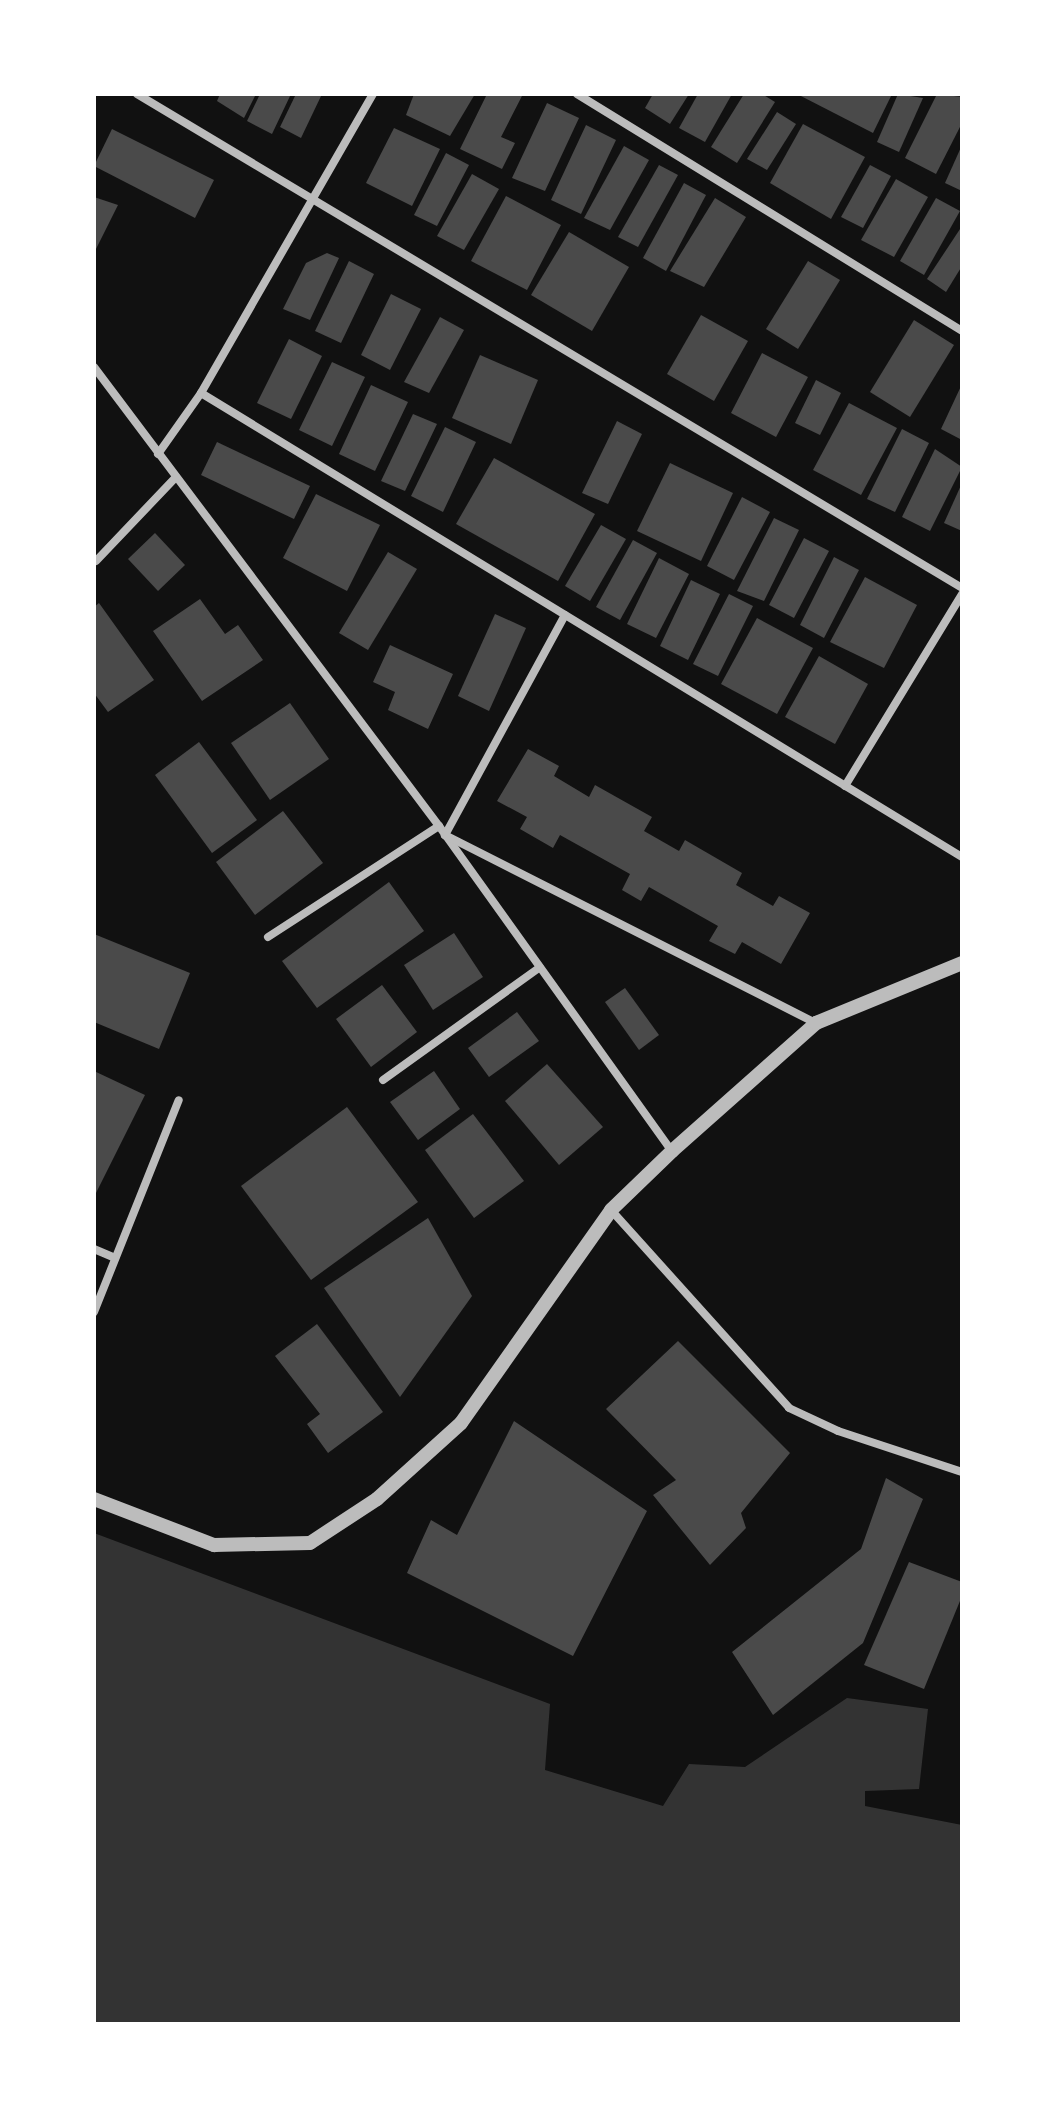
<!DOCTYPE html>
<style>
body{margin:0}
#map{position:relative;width:1056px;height:2118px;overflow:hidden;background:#111;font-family:Montserrat,sans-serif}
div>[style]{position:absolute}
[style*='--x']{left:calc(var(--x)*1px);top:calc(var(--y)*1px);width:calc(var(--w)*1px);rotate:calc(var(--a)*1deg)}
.water>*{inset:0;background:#333}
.building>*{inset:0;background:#4a4a4a}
.minor>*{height:8px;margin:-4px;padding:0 4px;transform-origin:4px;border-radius:4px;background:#bcbcbc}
.tertiary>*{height:14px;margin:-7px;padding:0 7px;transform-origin:7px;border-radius:7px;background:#bcbcbc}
span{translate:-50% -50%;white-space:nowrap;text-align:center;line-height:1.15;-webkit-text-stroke:6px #fff;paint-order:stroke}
.frame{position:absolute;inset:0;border:96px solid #fff;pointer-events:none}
</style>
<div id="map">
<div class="water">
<i style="clip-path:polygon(94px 1533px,550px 1704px,545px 1770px,663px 1806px,689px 1764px,745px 1767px,847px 1698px,928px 1709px,919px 1789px,865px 1791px,865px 1806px,962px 1825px,962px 2024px,94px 2024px)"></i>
</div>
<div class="building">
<i style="clip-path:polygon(220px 94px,256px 94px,244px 118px,217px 101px)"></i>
<i style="clip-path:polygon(260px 94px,291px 94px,272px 134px,247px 121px)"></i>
<i style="clip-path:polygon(296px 94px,322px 94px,301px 138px,280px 127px)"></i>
<i style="clip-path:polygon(414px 94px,475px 94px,450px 136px,406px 115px)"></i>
<i style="clip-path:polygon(487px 94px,523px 94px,501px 137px,515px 143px,502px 169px,460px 149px)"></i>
<i style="clip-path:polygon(653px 94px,689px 94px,670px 124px,645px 108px)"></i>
<i style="clip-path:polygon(698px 94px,732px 94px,705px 142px,679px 128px)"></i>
<i style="clip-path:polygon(744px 94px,762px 94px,775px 102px,737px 163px,711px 147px)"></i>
<i style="clip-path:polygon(797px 94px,892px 94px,873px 133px)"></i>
<i style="clip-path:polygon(898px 94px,923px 98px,899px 152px,877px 142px)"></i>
<i style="clip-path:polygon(937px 94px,962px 97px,962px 123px,936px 174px,905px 158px)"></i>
<i style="clip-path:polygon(547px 103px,579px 118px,545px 191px,512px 178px)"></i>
<i style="clip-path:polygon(777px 112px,796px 124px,767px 170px,747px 159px)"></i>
<i style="clip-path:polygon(803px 124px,865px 157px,831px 219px,770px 183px)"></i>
<i style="clip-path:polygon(586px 125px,616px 140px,581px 214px,551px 200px)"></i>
<i style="clip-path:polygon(394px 128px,440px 149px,412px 206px,366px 183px)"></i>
<i style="clip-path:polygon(112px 129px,214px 180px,195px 218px,94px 166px)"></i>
<i style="clip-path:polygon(962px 145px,962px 191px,945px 183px)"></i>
<i style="clip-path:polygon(624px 146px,649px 160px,610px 230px,584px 218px)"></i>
<i style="clip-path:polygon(446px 153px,469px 165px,437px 226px,414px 215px)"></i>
<i style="clip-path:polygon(659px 165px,678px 175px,638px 247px,618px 237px)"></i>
<i style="clip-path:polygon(870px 165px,891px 176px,863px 228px,841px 217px)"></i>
<i style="clip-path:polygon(472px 174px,499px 189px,464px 250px,437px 236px)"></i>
<i style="clip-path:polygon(896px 179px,928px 197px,894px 257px,861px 240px)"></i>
<i style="clip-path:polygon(684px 183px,706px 195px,666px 271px,643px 258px)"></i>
<i style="clip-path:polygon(506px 196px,561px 225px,527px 290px,471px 261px)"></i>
<i style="clip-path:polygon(94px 197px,118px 205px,94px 253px)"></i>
<i style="clip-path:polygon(715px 198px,746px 217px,704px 287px,670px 271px)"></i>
<i style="clip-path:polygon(936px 198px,960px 211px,924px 275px,900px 261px)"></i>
<i style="clip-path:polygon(962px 226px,962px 266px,946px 292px,927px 279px)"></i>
<i style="clip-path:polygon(569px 232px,629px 267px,592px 331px,531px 295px)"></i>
<i style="clip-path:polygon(327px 253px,339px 258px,310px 320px,283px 309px,306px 263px)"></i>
<i style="clip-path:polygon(349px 261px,374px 274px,341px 343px,315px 331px)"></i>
<i style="clip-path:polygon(808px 261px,840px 280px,798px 349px,766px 329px)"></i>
<i style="clip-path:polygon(391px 294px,421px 309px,390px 370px,361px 355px)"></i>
<i style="clip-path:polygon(701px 315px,748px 341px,714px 401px,667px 374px)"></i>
<i style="clip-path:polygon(440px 317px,464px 330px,429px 393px,404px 382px)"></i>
<i style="clip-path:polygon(914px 320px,954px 345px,910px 417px,870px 392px)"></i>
<i style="clip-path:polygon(289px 339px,322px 356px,291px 419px,257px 403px)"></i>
<i style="clip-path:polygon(762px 353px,808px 377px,776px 437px,731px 413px)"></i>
<i style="clip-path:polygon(480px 355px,538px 380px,511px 444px,452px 418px)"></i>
<i style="clip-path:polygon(332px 362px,365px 377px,332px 446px,299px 430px)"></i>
<i style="clip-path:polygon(816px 380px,841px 393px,820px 435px,795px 423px)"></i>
<i style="clip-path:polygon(962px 384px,962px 440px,941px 429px)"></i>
<i style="clip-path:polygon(371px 385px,408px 402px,375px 471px,339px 454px)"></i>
<i style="clip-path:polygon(849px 403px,897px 428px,861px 495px,813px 470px)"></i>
<i style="clip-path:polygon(413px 414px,437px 424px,405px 491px,381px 481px)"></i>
<i style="clip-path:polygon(617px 421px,642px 434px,608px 504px,582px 493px)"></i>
<i style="clip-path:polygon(445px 427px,476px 442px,443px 512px,411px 496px)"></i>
<i style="clip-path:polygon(902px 429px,929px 443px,895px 512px,867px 499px)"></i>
<i style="clip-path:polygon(217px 442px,310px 486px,294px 519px,201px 475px)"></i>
<i style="clip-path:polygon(935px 449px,962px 467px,930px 531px,902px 517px)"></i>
<i style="clip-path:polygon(494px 458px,595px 514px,558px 581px,456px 524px)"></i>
<i style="clip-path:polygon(670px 463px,733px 493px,701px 561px,637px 531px)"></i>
<i style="clip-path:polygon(962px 483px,962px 531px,944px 523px)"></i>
<i style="clip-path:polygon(316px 494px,380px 525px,347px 591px,283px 558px)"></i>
<i style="clip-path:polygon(742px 497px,770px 512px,734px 580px,707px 566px)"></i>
<i style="clip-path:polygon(774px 518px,799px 530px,764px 601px,737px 591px)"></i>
<i style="clip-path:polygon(601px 525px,626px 539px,590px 601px,565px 586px)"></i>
<i style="clip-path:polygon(155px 533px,185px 565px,158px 591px,128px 559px)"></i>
<i style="clip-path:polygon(804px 538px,829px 551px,794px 618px,769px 605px)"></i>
<i style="clip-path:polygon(633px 540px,657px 553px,620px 620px,596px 607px)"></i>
<i style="clip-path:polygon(388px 552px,417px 569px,368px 650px,339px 633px)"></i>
<i style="clip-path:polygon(834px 557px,859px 570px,824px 638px,800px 625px)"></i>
<i style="clip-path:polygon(659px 558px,689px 574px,656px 638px,627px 624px)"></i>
<i style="clip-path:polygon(865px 577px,917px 605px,884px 668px,830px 642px)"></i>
<i style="clip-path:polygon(691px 580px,720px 594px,688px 660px,660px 646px)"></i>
<i style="clip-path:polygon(729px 594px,753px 606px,718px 676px,693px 664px)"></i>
<i style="clip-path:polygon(200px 599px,225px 634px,238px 625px,263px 660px,202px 701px,153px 631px)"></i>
<i style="clip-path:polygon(99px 603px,154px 680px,108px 712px,94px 693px,94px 607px)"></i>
<i style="clip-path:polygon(495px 614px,526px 628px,489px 711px,458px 696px)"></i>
<i style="clip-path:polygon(757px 618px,813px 648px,777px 714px,721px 684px)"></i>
<i style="clip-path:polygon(390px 645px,453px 674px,428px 729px,388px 710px,395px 692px,373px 682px)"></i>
<i style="clip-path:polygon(819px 656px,868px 684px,835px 744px,785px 717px)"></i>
<i style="clip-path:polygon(290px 703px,329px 759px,270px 800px,231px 743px)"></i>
<i style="clip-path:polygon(199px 742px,257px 820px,212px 853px,155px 775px)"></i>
<i style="clip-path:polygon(528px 749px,559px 766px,554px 776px,589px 797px,595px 785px,652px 817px,644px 831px,679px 851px,685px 840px,742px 873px,736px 885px,773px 906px,779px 896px,810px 913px,781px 964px,742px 942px,735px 954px,709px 941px,718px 926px,649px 887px,641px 901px,622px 890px,630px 874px,560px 835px,553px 848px,520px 829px,527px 817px,497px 801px)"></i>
<i style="clip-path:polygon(283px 811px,323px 863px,255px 915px,216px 862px)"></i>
<i style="clip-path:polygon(389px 882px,424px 931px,317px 1008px,282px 961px)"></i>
<i style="clip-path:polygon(454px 933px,483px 977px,433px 1010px,404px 965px)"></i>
<i style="clip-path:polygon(94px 934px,190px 973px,159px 1049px,94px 1022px)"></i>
<i style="clip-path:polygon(382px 985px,417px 1032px,371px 1067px,336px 1019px)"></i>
<i style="clip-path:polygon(625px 988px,659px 1035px,639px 1050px,605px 1002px)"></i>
<i style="clip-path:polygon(517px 1012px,539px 1041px,489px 1077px,468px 1048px)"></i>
<i style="clip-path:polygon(547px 1064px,603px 1127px,559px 1165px,505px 1101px)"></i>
<i style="clip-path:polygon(94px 1071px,145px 1095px,94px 1197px)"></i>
<i style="clip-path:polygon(434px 1071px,460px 1109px,418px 1140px,390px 1102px)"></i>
<i style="clip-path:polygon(347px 1107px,418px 1202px,311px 1280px,241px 1186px)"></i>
<i style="clip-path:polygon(473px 1114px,524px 1181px,474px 1218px,425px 1150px)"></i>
<i style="clip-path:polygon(428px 1218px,472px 1296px,400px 1397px,324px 1288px)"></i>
<i style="clip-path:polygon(317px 1324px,383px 1412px,328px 1453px,307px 1424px,320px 1414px,275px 1356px)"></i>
<i style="clip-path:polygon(678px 1341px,790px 1453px,741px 1513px,746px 1528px,710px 1565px,653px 1495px,676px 1480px,606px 1409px)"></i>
<i style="clip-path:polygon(514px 1421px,647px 1511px,573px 1656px,407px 1573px,431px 1520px,457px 1535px)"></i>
<i style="clip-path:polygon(886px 1478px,923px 1499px,863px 1643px,773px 1715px,732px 1652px,861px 1549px)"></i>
<i style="clip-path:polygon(909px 1562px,962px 1582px,962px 1596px,924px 1689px,864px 1665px)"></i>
</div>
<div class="minor">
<i style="--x:137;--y:94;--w:962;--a:30.91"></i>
<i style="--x:577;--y:94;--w:452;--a:31.6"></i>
<i style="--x:94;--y:367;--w:574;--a:53.07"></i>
<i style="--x:439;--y:826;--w:400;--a:54.4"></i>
<i style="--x:201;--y:393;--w:891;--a:31.37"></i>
<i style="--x:158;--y:454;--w:75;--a:-54.8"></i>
<i style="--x:201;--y:393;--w:345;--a:-60.1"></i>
<i style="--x:96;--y:561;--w:116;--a:-46.4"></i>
<i style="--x:565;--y:615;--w:251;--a:118.6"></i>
<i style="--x:445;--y:835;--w:416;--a:26.9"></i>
<i style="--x:845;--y:786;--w:225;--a:-58.6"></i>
<i style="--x:268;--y:937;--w:204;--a:-33"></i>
<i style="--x:383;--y:1080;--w:193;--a:-35.7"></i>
<i style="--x:611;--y:1210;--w:266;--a:48"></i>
<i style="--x:789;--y:1408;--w:54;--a:25.1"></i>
<i style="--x:838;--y:1431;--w:131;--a:18.3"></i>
<i style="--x:94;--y:1249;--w:23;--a:23"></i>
<i style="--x:94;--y:1312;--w:228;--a:-68.2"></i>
</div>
<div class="tertiary">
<i style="--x:94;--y:1499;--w:129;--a:21"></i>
<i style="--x:214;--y:1545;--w:96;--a:-1.2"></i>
<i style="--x:310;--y:1543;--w:80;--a:-33.3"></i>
<i style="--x:377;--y:1499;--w:113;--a:-42.1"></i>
<i style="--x:461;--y:1423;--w:261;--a:-54.8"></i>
<i style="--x:611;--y:1210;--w:85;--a:-44"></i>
<i style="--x:672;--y:1151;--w:193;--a:-41.6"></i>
<i style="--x:816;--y:1023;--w:158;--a:-22.3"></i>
</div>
<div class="frame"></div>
</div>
